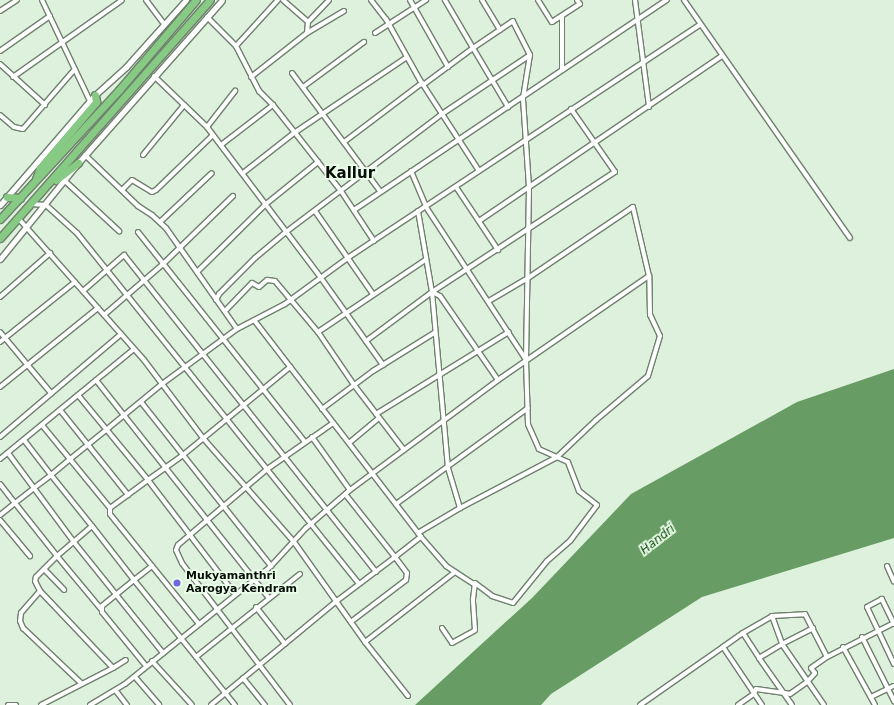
<!DOCTYPE html>
<style>
body{margin:0}
#map{position:relative;width:894px;height:705px;overflow:hidden;background:#def1dc;font-family:"DejaVu Sans",sans-serif}
div>[style]{position:absolute}
[style*='--x']{left:calc(var(--x)*1px);top:calc(var(--y)*1px);width:calc(var(--w)*1px);rotate:calc(var(--a)*1deg)}
.water>*{inset:0;background:#679d64}
.roads{filter:drop-shadow(1px 0 #6f806e) drop-shadow(-1px 0 #6f806e) drop-shadow(0 1px #6f806e) drop-shadow(0 -1px #6f806e)}
.minor>*{height:4px;margin:-2px;padding:0 2px;transform-origin:2px;border-radius:2px;background:#fff}
.tertiary>*{height:5px;margin:-2.5px;padding:0 2.5px;transform-origin:2.5px;border-radius:2.5px;background:#fff}
.trunk>*{height:7px;margin:-3.5px;padding:0 3.5px;transform-origin:3.5px;border-radius:3.5px;background:#86ca84}
.dots>*{width:11px;height:11px;translate:-50% -50%;box-sizing:border-box;border:2px solid #ebfee9;border-radius:50%}
span{translate:-50% -50%;white-space:nowrap;text-align:center;line-height:1.15;-webkit-text-stroke:3.5px #ebfee9;paint-order:stroke}
.poi-label{font-size:11px;color:#070d07;font-weight:700}
.left{translate:0 -50%;text-align:left}
.water-label{font-size:12px;color:#084309;font-style:italic}
.district-label{font-size:15px;color:#070d07;font-weight:700}
</style>
<div id="map">
<div class="water">
<i style="clip-path:polygon(894px 369px,894px 538px,702px 597px,551px 694px,541px 705px,415px 705px,533px 597px,631px 494px,797px 402px)"></i>
</div>
<div class="roads">
<div class="minor">
<i style="--x:42;--y:0;--w:112;--a:64.6"></i>
<i style="--x:146;--y:0;--w:30;--a:53"></i>
<i style="--x:283;--y:0;--w:33;--a:41"></i>
<i style="--x:371;--y:0;--w:24;--a:52"></i>
<i style="--x:386;--y:19;--w:70;--a:60.9"></i>
<i style="--x:420;--y:80;--w:108;--a:57"></i>
<i style="--x:410;--y:0;--w:77;--a:60.4"></i>
<i style="--x:482;--y:0;--w:35;--a:59"></i>
<i style="--x:538;--y:0;--w:26;--a:58"></i>
<i style="--x:552;--y:22;--w:33;--a:-33"></i>
<i style="--x:580;--y:4;--w:5;--a:-127"></i>
<i style="--x:635;--y:0;--w:108;--a:82.5"></i>
<i style="--x:684;--y:0;--w:290;--a:55.1"></i>
<i style="--x:0;--y:11;--w:20;--a:-33"></i>
<i style="--x:562;--y:16;--w:54;--a:90"></i>
<i style="--x:207;--y:17;--w:41;--a:45"></i>
<i style="--x:236;--y:46;--w:51;--a:62.9"></i>
<i style="--x:259;--y:91;--w:20;--a:45"></i>
<i style="--x:273;--y:105;--w:110;--a:51.7"></i>
<i style="--x:341;--y:191;--w:60;--a:56.6"></i>
<i style="--x:307;--y:33;--w:43;--a:-30.7"></i>
<i style="--x:375;--y:33;--w:61;--a:-32.9"></i>
<i style="--x:236;--y:46;--w:62;--a:-47.6"></i>
<i style="--x:0;--y:51;--w:61;--a:-35"></i>
<i style="--x:0;--y:64;--w:61;--a:42.3"></i>
<i style="--x:292;--y:73;--w:147;--a:53.3"></i>
<i style="--x:154;--y:76;--w:74;--a:43.9"></i>
<i style="--x:207;--y:127;--w:189;--a:52.9"></i>
<i style="--x:321;--y:278;--w:107;--a:54.5"></i>
<i style="--x:13;--y:77;--w:133;--a:-35.2"></i>
<i style="--x:251;--y:77;--w:71;--a:-38.2"></i>
<i style="--x:307;--y:33;--w:11;--a:-85"></i>
<i style="--x:308;--y:22;--w:30;--a:-46"></i>
<i style="--x:423;--y:85;--w:62;--a:-36.5"></i>
<i style="--x:473;--y:48;--w:69;--a:59.3"></i>
<i style="--x:303;--y:87;--w:76;--a:-36.4"></i>
<i style="--x:0;--y:115;--w:18;--a:41"></i>
<i style="--x:14;--y:127;--w:9;--a:13"></i>
<i style="--x:23;--y:129;--w:79;--a:-49.1"></i>
<i style="--x:207;--y:127;--w:46;--a:-52.1"></i>
<i style="--x:344;--y:142;--w:98;--a:-37.1"></i>
<i style="--x:221;--y:145;--w:66;--a:-37.6"></i>
<i style="--x:85;--y:155;--w:74;--a:43.9"></i>
<i style="--x:138;--y:206;--w:17;--a:33"></i>
<i style="--x:152;--y:215;--w:19;--a:43"></i>
<i style="--x:166;--y:228;--w:123;--a:54.9"></i>
<i style="--x:143;--y:155;--w:65;--a:-50.6"></i>
<i style="--x:411;--y:171;--w:39;--a:67"></i>
<i style="--x:426;--y:207;--w:183;--a:56.8"></i>
<i style="--x:243;--y:173;--w:65;--a:-38.1"></i>
<i style="--x:294;--y:133;--w:136;--a:-33.9"></i>
<i style="--x:65;--y:181;--w:74;--a:42.8"></i>
<i style="--x:456;--y:187;--w:76;--a:56.3"></i>
<i style="--x:122;--y:190;--w:14;--a:-45"></i>
<i style="--x:132;--y:180;--w:23;--a:31"></i>
<i style="--x:152;--y:192;--w:4;--a:-27"></i>
<i style="--x:156;--y:190;--w:79;--a:-44"></i>
<i style="--x:31;--y:204;--w:15;--a:4"></i>
<i style="--x:46;--y:205;--w:42;--a:42.1"></i>
<i style="--x:77;--y:233;--w:450;--a:51.2"></i>
<i style="--x:354;--y:210;--w:377;--a:-33.9"></i>
<i style="--x:315;--y:211;--w:101;--a:55.1"></i>
<i style="--x:418;--y:211;--w:82;--a:80.2"></i>
<i style="--x:432;--y:292;--w:177;--a:84.8"></i>
<i style="--x:448;--y:468;--w:42;--a:73.3"></i>
<i style="--x:460;--y:508;--w:49;--a:149.2"></i>
<i style="--x:18;--y:218;--w:190;--a:48.4"></i>
<i style="--x:144;--y:360;--w:98;--a:52.9"></i>
<i style="--x:203;--y:438;--w:138;--a:48.8"></i>
<i style="--x:294;--y:542;--w:123;--a:54.6"></i>
<i style="--x:365;--y:642;--w:69;--a:51.5"></i>
<i style="--x:479;--y:221;--w:294;--a:-34.2"></i>
<i style="--x:160;--y:222;--w:71;--a:-43.3"></i>
<i style="--x:138;--y:232;--w:268;--a:51.5"></i>
<i style="--x:197;--y:272;--w:97;--a:-44.6"></i>
<i style="--x:266;--y:204;--w:67;--a:-38.9"></i>
<i style="--x:83;--y:291;--w:55;--a:-41.3"></i>
<i style="--x:124;--y:255;--w:405;--a:51.5"></i>
<i style="--x:432;--y:292;--w:9;--a:27"></i>
<i style="--x:440;--y:296;--w:102;--a:55.4"></i>
<i style="--x:0;--y:297;--w:67;--a:-41.3"></i>
<i style="--x:216;--y:300;--w:7;--a:-63"></i>
<i style="--x:219;--y:294;--w:51;--a:-45"></i>
<i style="--x:255;--y:258;--w:40;--a:-40"></i>
<i style="--x:286;--y:232;--w:196;--a:-37.1"></i>
<i style="--x:442;--y:114;--w:106;--a:-33.8"></i>
<i style="--x:530;--y:55;--w:38;--a:-117"></i>
<i style="--x:513;--y:21;--w:48;--a:146"></i>
<i style="--x:473;--y:48;--w:56;--a:-120.3"></i>
<i style="--x:225;--y:311;--w:39;--a:-46"></i>
<i style="--x:252;--y:283;--w:8;--a:30"></i>
<i style="--x:259;--y:287;--w:11;--a:-41"></i>
<i style="--x:267;--y:280;--w:8;--a:7"></i>
<i style="--x:275;--y:281;--w:67;--a:49.9"></i>
<i style="--x:318;--y:332;--w:129;--a:-33.9"></i>
<i style="--x:104;--y:315;--w:77;--a:-40.8"></i>
<i style="--x:162;--y:265;--w:99;--a:-44.2"></i>
<i style="--x:254;--y:320;--w:274;--a:52.4"></i>
<i style="--x:421;--y:537;--w:38;--a:49"></i>
<i style="--x:446;--y:566;--w:35;--a:33"></i>
<i style="--x:0;--y:332;--w:80;--a:50.1"></i>
<i style="--x:318;--y:332;--w:64;--a:55.8"></i>
<i style="--x:354;--y:385;--w:82;--a:52.4"></i>
<i style="--x:366;--y:341;--w:82;--a:-36.6"></i>
<i style="--x:432;--y:292;--w:219;--a:-33.3"></i>
<i style="--x:615;--y:172;--w:77;--a:-124.9"></i>
<i style="--x:0;--y:342;--w:96;--a:-38.7"></i>
<i style="--x:96;--y:380;--w:277;--a:51.6"></i>
<i style="--x:0;--y:387;--w:126;--a:-38.9"></i>
<i style="--x:78;--y:395;--w:110;--a:50.5"></i>
<i style="--x:148;--y:480;--w:43;--a:-35.5"></i>
<i style="--x:183;--y:455;--w:139;--a:-39.4"></i>
<i style="--x:141;--y:402;--w:209;--a:51.6"></i>
<i style="--x:322;--y:409;--w:64;--a:-36.7"></i>
<i style="--x:373;--y:371;--w:72;--a:-31.9"></i>
<i style="--x:60;--y:410;--w:109;--a:51.3"></i>
<i style="--x:376;--y:414;--w:156;--a:-31.7"></i>
<i style="--x:42;--y:425;--w:107;--a:50.7"></i>
<i style="--x:0;--y:437;--w:159;--a:-40.4"></i>
<i style="--x:312;--y:437;--w:65;--a:54.4"></i>
<i style="--x:24;--y:440;--w:44;--a:52.4"></i>
<i style="--x:51;--y:475;--w:65;--a:51.2"></i>
<i style="--x:92;--y:526;--w:46;--a:139.4"></i>
<i style="--x:57;--y:556;--w:68;--a:-128.4"></i>
<i style="--x:15;--y:503;--w:24;--a:-38"></i>
<i style="--x:34;--y:488;--w:21;--a:-37"></i>
<i style="--x:51;--y:475;--w:23;--a:-40"></i>
<i style="--x:69;--y:460;--w:48;--a:-39"></i>
<i style="--x:106;--y:430;--w:72;--a:-39.4"></i>
<i style="--x:162;--y:384;--w:93;--a:-36.3"></i>
<i style="--x:237;--y:329;--w:54;--a:-27.5"></i>
<i style="--x:285;--y:304;--w:79;--a:-36.3"></i>
<i style="--x:349;--y:257;--w:421;--a:-33.5"></i>
<i style="--x:349;--y:443;--w:39;--a:-40"></i>
<i style="--x:8;--y:453;--w:109;--a:53.5"></i>
<i style="--x:73;--y:541;--w:144;--a:51.2"></i>
<i style="--x:0;--y:459;--w:173;--a:-39.4"></i>
<i style="--x:0;--y:484;--w:24;--a:52"></i>
<i style="--x:15;--y:503;--w:19;--a:141"></i>
<i style="--x:396;--y:504;--w:163;--a:-36"></i>
<i style="--x:460;--y:508;--w:110;--a:-27.7"></i>
<i style="--x:557;--y:457;--w:54;--a:-43.5"></i>
<i style="--x:596;--y:420;--w:68;--a:-40.2"></i>
<i style="--x:648;--y:376;--w:42;--a:-73.3"></i>
<i style="--x:660;--y:336;--w:23;--a:-115"></i>
<i style="--x:650;--y:315;--w:39;--a:-91"></i>
<i style="--x:0;--y:520;--w:47;--a:50.2"></i>
<i style="--x:92;--y:526;--w:68;--a:52.1"></i>
<i style="--x:134;--y:580;--w:41;--a:140.9"></i>
<i style="--x:102;--y:606;--w:6;--a:90"></i>
<i style="--x:102;--y:612;--w:70;--a:50.8"></i>
<i style="--x:152;--y:566;--w:23;--a:142"></i>
<i style="--x:134;--y:580;--w:161;--a:51.1"></i>
<i style="--x:887;--y:566;--w:17;--a:66"></i>
<i style="--x:44;--y:569;--w:29;--a:46"></i>
<i style="--x:40;--y:591;--w:29;--a:131"></i>
<i style="--x:21;--y:613;--w:8;--a:97"></i>
<i style="--x:20;--y:621;--w:8;--a:67"></i>
<i style="--x:23;--y:628;--w:81;--a:43.5"></i>
<i style="--x:256;--y:607;--w:47;--a:51.9"></i>
<i style="--x:101;--y:609;--w:69;--a:-129.7"></i>
<i style="--x:57;--y:556;--w:30;--a:135"></i>
<i style="--x:36;--y:577;--w:4;--a:104"></i>
<i style="--x:35;--y:581;--w:11;--a:63"></i>
<i style="--x:40;--y:591;--w:106;--a:46.5"></i>
<i style="--x:113;--y:668;--w:15;--a:-32"></i>
<i style="--x:772;--y:616;--w:33;--a:-3"></i>
<i style="--x:805;--y:614;--w:48;--a:62.9"></i>
<i style="--x:352;--y:621;--w:68;--a:-37.2"></i>
<i style="--x:406;--y:580;--w:7;--a:-82"></i>
<i style="--x:407;--y:573;--w:20;--a:-127"></i>
<i style="--x:395;--y:557;--w:33;--a:-38"></i>
<i style="--x:199;--y:624;--w:141;--a:-129"></i>
<i style="--x:110;--y:514;--w:6;--a:-90"></i>
<i style="--x:110;--y:508;--w:47;--a:-36.4"></i>
<i style="--x:148;--y:480;--w:143;--a:52.7"></i>
<i style="--x:894;--y:624;--w:28;--a:-116"></i>
<i style="--x:882;--y:599;--w:17;--a:152"></i>
<i style="--x:867;--y:607;--w:63;--a:64.7"></i>
<i style="--x:442;--y:628;--w:18;--a:56"></i>
<i style="--x:452;--y:643;--w:26;--a:-29"></i>
<i style="--x:475;--y:630;--w:31;--a:-94"></i>
<i style="--x:473;--y:599;--w:16;--a:-83"></i>
<i style="--x:475;--y:583;--w:21;--a:37"></i>
<i style="--x:492;--y:596;--w:22;--a:18"></i>
<i style="--x:513;--y:603;--w:54;--a:-51"></i>
<i style="--x:547;--y:561;--w:30;--a:-41"></i>
<i style="--x:570;--y:541;--w:45;--a:-53.1"></i>
<i style="--x:597;--y:505;--w:23;--a:-142"></i>
<i style="--x:579;--y:491;--w:31;--a:-111"></i>
<i style="--x:568;--y:462;--w:32;--a:-156"></i>
<i style="--x:539;--y:449;--w:27;--a:-114"></i>
<i style="--x:528;--y:424;--w:64;--a:-91.8"></i>
<i style="--x:526;--y:360;--w:173;--a:-89"></i>
<i style="--x:529;--y:187;--w:89;--a:-93.9"></i>
<i style="--x:523;--y:98;--w:44;--a:-80.8"></i>
<i style="--x:743;--y:633;--w:34;--a:-30"></i>
<i style="--x:772;--y:616;--w:30;--a:70"></i>
<i style="--x:782;--y:644;--w:35;--a:-27"></i>
<i style="--x:862;--y:637;--w:72;--a:63.4"></i>
<i style="--x:365;--y:642;--w:114;--a:-37.9"></i>
<i style="--x:723;--y:647;--w:24;--a:-35"></i>
<i style="--x:743;--y:633;--w:30;--a:57"></i>
<i style="--x:843;--y:647;--w:66;--a:61.1"></i>
<i style="--x:196;--y:657;--w:133;--a:-38.6"></i>
<i style="--x:152;--y:661;--w:59;--a:47.7"></i>
<i style="--x:135;--y:677;--w:37;--a:49"></i>
<i style="--x:243;--y:678;--w:35;--a:51"></i>
<i style="--x:116;--y:691;--w:18;--a:52"></i>
<i style="--x:871;--y:697;--w:25;--a:-26"></i>
<i style="--x:8;--y:705;--w:8;--a:0"></i>
<i style="--x:41;--y:705;--w:81;--a:-27.2"></i>
<i style="--x:90;--y:705;--w:41;--a:-31"></i>
<i style="--x:125;--y:684;--w:188;--a:-38.9"></i>
<i style="--x:271;--y:566;--w:52;--a:-47.4"></i>
<i style="--x:306;--y:528;--w:58;--a:-40.8"></i>
<i style="--x:350;--y:490;--w:184;--a:-36.6"></i>
<i style="--x:498;--y:380;--w:183;--a:-34.6"></i>
<i style="--x:649;--y:276;--w:71;--a:-103.1"></i>
<i style="--x:633;--y:207;--w:127;--a:145.9"></i>
<i style="--x:528;--y:278;--w:45;--a:149.5"></i>
<i style="--x:211;--y:705;--w:165;--a:-39.6"></i>
<i style="--x:338;--y:600;--w:71;--a:-37"></i>
<i style="--x:395;--y:557;--w:80;--a:-128.4"></i>
<i style="--x:290;--y:705;--w:178;--a:-127.3"></i>
<i style="--x:182;--y:563;--w:14;--a:-115"></i>
<i style="--x:176;--y:550;--w:5;--a:-68"></i>
<i style="--x:178;--y:545;--w:116;--a:-40.4"></i>
<i style="--x:266;--y:470;--w:82;--a:-35"></i>
<i style="--x:640;--y:705;--w:101;--a:-34.9"></i>
<i style="--x:723;--y:647;--w:70;--a:56.1"></i>
<i style="--x:738;--y:705;--w:19;--a:-35"></i>
<i style="--x:754;--y:694;--w:5;--a:-68"></i>
<i style="--x:756;--y:689;--w:34;--a:8"></i>
<i style="--x:790;--y:694;--w:21;--a:-35"></i>
<i style="--x:807;--y:682;--w:12;--a:-48"></i>
<i style="--x:815;--y:673;--w:6;--a:-129"></i>
<i style="--x:811;--y:668;--w:19;--a:-35"></i>
<i style="--x:827;--y:657;--w:75;--a:-26.9"></i>
<i style="--x:792;--y:705;--w:57;--a:-125.1"></i>
<i style="--x:759;--y:658;--w:27;--a:-31"></i>
<i style="--x:782;--y:644;--w:74;--a:55.5"></i>
</div>
<div class="tertiary">
<i style="--x:0;--y:205;--w:145;--a:-49.2"></i>
<i style="--x:95;--y:95;--w:42;--a:-42.1"></i>
<i style="--x:126;--y:67;--w:90;--a:-48.2"></i>
<i style="--x:0;--y:259;--w:124;--a:-50.9"></i>
<i style="--x:78;--y:163;--w:217;--a:-48.5"></i>
</div>
<div class="trunk">
<i style="--x:36;--y:179;--w:12;--a:-70"></i>
<i style="--x:40;--y:168;--w:87;--a:-49.7"></i>
<i style="--x:96;--y:102;--w:7;--a:-98"></i>
<i style="--x:56;--y:180;--w:28;--a:-38"></i>
<i style="--x:7;--y:197;--w:13;--a:4"></i>
<i style="--x:0;--y:219;--w:176;--a:-47.3"></i>
<i style="--x:119;--y:90;--w:118;--a:-49.5"></i>
<i style="--x:0;--y:238;--w:317;--a:-48.6"></i>
</div>
</div>
<div class="dots">
<i style="left:177px;top:583px;background:#7466e1"></i>
</div>
<div class="poi-label">
<span class="left" style="left:186px;top:583px">Mukyamanthri<br>Aarogya Kendram</span>
</div>
<div class="water-label">
<span style="left:658px;top:540px;rotate:-38deg">Handri</span>
</div>
<div class="district-label">
<span style="left:350px;top:174px">Kallur</span>
</div>
</div>
